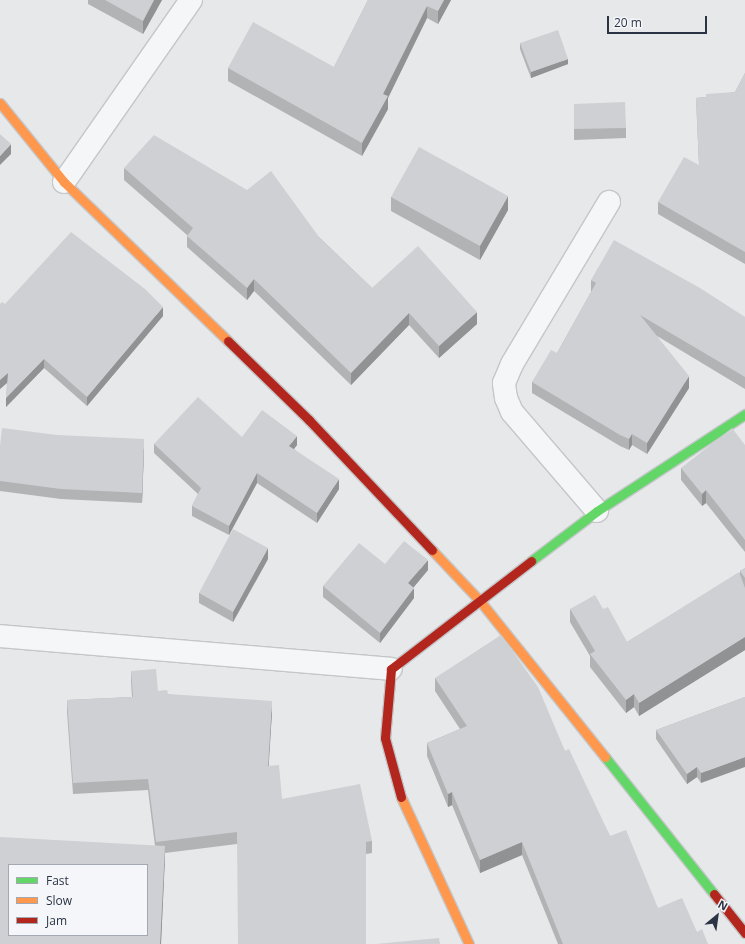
<!DOCTYPE html>
<style>
body{margin:0}
#map{position:relative;width:745px;height:944px;overflow:hidden;background:#e6e8ea;font-family:"Open Sans",sans-serif}
div>[style]{position:absolute}
[style*='--x']{left:calc(var(--x)*1px);top:calc(var(--y)*1px);width:calc(var(--w)*1px);rotate:calc(var(--a)*1deg)}
.roads{filter:drop-shadow(1px 0 #c4c6c8) drop-shadow(-1px 0 #c4c6c8) drop-shadow(0 1px #c4c6c8) drop-shadow(0 -1px #c4c6c8)}
.street>*{height:22px;margin:-11px;padding:0 11px;transform-origin:11px;border-radius:11px;background:#f5f6f7}
.fast>*{height:9px;margin:-4.5px;padding:0 4.5px;transform-origin:4.5px;border-radius:4.5px;background:#63d668}
.slow>*{height:9px;margin:-4.5px;padding:0 4.5px;transform-origin:4.5px;border-radius:4.5px;background:#ff974d}
.jam>*{height:9px;margin:-4.5px;padding:0 4.5px;transform-origin:4.5px;border-radius:4.5px;background:#b3261e}
.wall>*{inset:0;background:#b1b3b5}
.shaded-wall>*{inset:0;background:#909294}
.building>*{inset:0;background:#ced0d3}
span{translate:-50% -50%;white-space:nowrap;text-align:center;line-height:1.15;-webkit-text-stroke:4px #f4f6f9;paint-order:stroke}
.legend{position:absolute;left:8px;top:864px;width:140px;height:72px;box-sizing:border-box;background:#f4f6f9;border:1px solid #a4a8b1;margin:0;padding:5px 7px;list-style:none;font-size:12px;color:#2b3445}
.legend li{display:flex;align-items:center;gap:8px;height:20px}
.legend b{width:20px;border:1px solid #a4a8b1}
.north{position:absolute;left:697px;top:896px;width:40px;height:40px;-webkit-text-stroke:3px #f4f6f9;paint-order:stroke;rotate:29deg;font-size:11px;font-weight:700;line-height:16px;text-align:center;color:#2b3445}
.north::after{content:'';display:block;margin:auto;width:14px;height:18px;background:#2b3445;clip-path:polygon(50% 0,100% 100%,50% 72%,0 100%)}
.scale{position:absolute;left:607px;top:16px;width:100px;height:18px;box-sizing:border-box;border:2px solid #2b3445;border-top:0;padding-left:5px;font-size:12px;line-height:14px;white-space:nowrap;color:#2b3445;-webkit-text-stroke:3px #f4f6f9;paint-order:stroke}
</style>
<div id="map">
<div class="roads">
<div class="street">
<i style="--x:64;--y:182;--w:222;--a:-55.1"></i>
<i style="--x:597;--y:511;--w:130;--a:-130.6"></i>
<i style="--x:512;--y:412;--w:15;--a:-113"></i>
<i style="--x:506;--y:398;--w:15;--a:-98"></i>
<i style="--x:504;--y:383;--w:21;--a:-67"></i>
<i style="--x:512;--y:364;--w:189;--a:-59.1"></i>
<i style="--x:0;--y:636;--w:392;--a:4.8"></i>
</div>
<div class="fast">
<i style="--x:531;--y:561;--w:83;--a:-37.1"></i>
<i style="--x:597;--y:511;--w:177;--a:-33.2"></i>
<i style="--x:605;--y:757;--w:175;--a:51.5"></i>
</div>
<div class="slow">
<i style="--x:0;--y:103;--w:102;--a:51"></i>
<i style="--x:64;--y:182;--w:228;--a:44.1"></i>
<i style="--x:432;--y:550;--w:70;--a:46.7"></i>
<i style="--x:480;--y:601;--w:200;--a:51.3"></i>
<i style="--x:401;--y:797;--w:162;--a:65.2"></i>
</div>
<div class="jam">
<i style="--x:228;--y:341;--w:113;--a:44.3"></i>
<i style="--x:309;--y:420;--w:179;--a:46.6"></i>
<i style="--x:401;--y:797;--w:61;--a:-105.2"></i>
<i style="--x:385;--y:738;--w:69;--a:-85"></i>
<i style="--x:391;--y:669;--w:177;--a:-37.6"></i>
<i style="--x:714;--y:894;--w:50;--a:51.5"></i>
</div>
</div>
<div class="wall">
<i style="clip-path:polygon(88px 0,162px 0,143px 34px,88px 4px)"></i>
<i style="clip-path:polygon(368px 0,451px 0,438px 24px,427px 18px,388px 98px,388px 109px,362px 156px,228px 81px,228px 68px,334px 67px)"></i>
<i style="clip-path:polygon(520px 43px,568px 64px,531px 78px,520px 49px)"></i>
<i style="clip-path:polygon(745px 73px,745px 264px,658px 214px,658px 202px,699px 165px,696px 98px,706px 97px,735px 92px)"></i>
<i style="clip-path:polygon(574px 104px,626px 128px,626px 138px,574px 140px)"></i>
<i style="clip-path:polygon(124px 168px,319px 237px,372px 288px,477px 324px,439px 358px,409px 325px,351px 385px,254px 291px,247px 300px,187px 247px,187px 235px,124px 180px)"></i>
<i style="clip-path:polygon(391px 197px,508px 210px,480px 260px,391px 211px)"></i>
<i style="clip-path:polygon(591px 280px,745px 317px,745px 389px,657px 336px,689px 388px,647px 454px,632px 445px,629px 450px,620px 446px,532px 393px,532px 382px,557px 353px,591px 292px)"></i>
<i style="clip-path:polygon(0 304px,5px 304px,163px 316px,87px 406px,44px 368px,6px 407px,7px 383px,0 389px)"></i>
<i style="clip-path:polygon(242px 437px,297px 445px,294px 449px,339px 489px,317px 523px,257px 483px,229px 535px,192px 516px,192px 506px,198px 494px,154px 453px,154px 444px)"></i>
<i style="clip-path:polygon(745px 445px,745px 552px,706px 503px,702px 506px,681px 480px,681px 468px)"></i>
<i style="clip-path:polygon(0 446px,144px 449px,142px 503px,61px 499px,0 491px)"></i>
<i style="clip-path:polygon(268px 559px,233px 622px,199px 603px,199px 593px)"></i>
<i style="clip-path:polygon(385px 564px,428px 570px,413px 588px,414px 598px,380px 643px,323px 597px,323px 586px)"></i>
<i style="clip-path:polygon(745px 568px,745px 650px,639px 716px,634px 707px,626px 713px,590px 667px,590px 656px,570px 622px,570px 609px,603px 609px,627px 642px,740px 573px,740px 571px)"></i>
<i style="clip-path:polygon(131px 671px,158px 691px,168px 694px,272px 712px,268px 766px,282px 799px,372px 841px,372px 853px,366px 854px,237px 844px,165px 853px,161px 944px,0 944px,155px 846px,148px 790px,73px 794px,67px 712px,67px 700px,132px 697px,131px 682px)"></i>
<i style="clip-path:polygon(435px 678px,565px 751px,610px 836px,658px 908px,697px 932px,708px 944px,558px 944px,522px 855px,480px 873px,452px 805px,448px 807px,427px 756px,427px 743px,460px 729px,435px 691px)"></i>
<i style="clip-path:polygon(745px 697px,701px 783px,697px 777px,687px 784px,656px 739px,656px 730px)"></i>
</div>
<div class="shaded-wall">
<i style="clip-path:polygon(154px 0,162px 0,143px 34px,143px 21px)"></i>
<i style="clip-path:polygon(444px 0,451px 0,438px 24px,438px 11px)"></i>
<i style="clip-path:polygon(427px 6px,427px 18px,388px 98px,388px 109px,362px 156px,362px 143px,383px 94px)"></i>
<i style="clip-path:polygon(568px 59px,568px 64px,531px 78px,531px 72px)"></i>
<i style="clip-path:polygon(11px 144px,11px 154px,0 165px,0 156px)"></i>
<i style="clip-path:polygon(508px 196px,508px 210px,480px 260px,480px 246px)"></i>
<i style="clip-path:polygon(254px 279px,254px 291px,247px 300px,247px 288px)"></i>
<i style="clip-path:polygon(163px 307px,163px 316px,87px 406px,87px 397px)"></i>
<i style="clip-path:polygon(477px 312px,477px 324px,439px 358px,439px 346px)"></i>
<i style="clip-path:polygon(409px 313px,409px 325px,351px 385px,351px 373px)"></i>
<i style="clip-path:polygon(44px 359px,44px 368px,6px 407px,6px 398px)"></i>
<i style="clip-path:polygon(8px 373px,8px 382px,0 389px,0 380px)"></i>
<i style="clip-path:polygon(689px 376px,689px 388px,647px 454px,647px 443px)"></i>
<i style="clip-path:polygon(632px 434px,632px 445px,629px 450px,629px 439px)"></i>
<i style="clip-path:polygon(297px 436px,297px 445px,289px 455px,289px 446px)"></i>
<i style="clip-path:polygon(144px 439px,144px 449px,142px 503px,142px 493px)"></i>
<i style="clip-path:polygon(257px 473px,257px 483px,229px 535px,229px 526px)"></i>
<i style="clip-path:polygon(339px 479px,339px 489px,317px 523px,317px 513px)"></i>
<i style="clip-path:polygon(706px 490px,706px 503px,702px 506px,702px 494px)"></i>
<i style="clip-path:polygon(268px 548px,268px 559px,233px 622px,233px 612px)"></i>
<i style="clip-path:polygon(428px 560px,428px 570px,408px 594px,408px 583px)"></i>
<i style="clip-path:polygon(414px 588px,414px 598px,380px 643px,380px 633px)"></i>
<i style="clip-path:polygon(745px 637px,745px 650px,639px 716px,639px 703px)"></i>
<i style="clip-path:polygon(634px 694px,634px 707px,626px 713px,626px 700px)"></i>
<i style="clip-path:polygon(272px 701px,272px 712px,268px 778px,268px 766px)"></i>
<i style="clip-path:polygon(745px 757px,745px 767px,701px 783px,701px 773px)"></i>
<i style="clip-path:polygon(697px 767px,697px 777px,687px 784px,687px 774px)"></i>
<i style="clip-path:polygon(452px 792px,452px 805px,448px 807px,448px 794px)"></i>
<i style="clip-path:polygon(522px 842px,522px 855px,480px 873px,480px 860px)"></i>
<i style="clip-path:polygon(165px 846px,165px 858px,161px 944px,160px 944px)"></i>
</div>
<div class="building">
<i style="clip-path:polygon(105px 0,154px 0,143px 21px)"></i>
<i style="clip-path:polygon(368px 0,444px 0,438px 11px,427px 6px,383px 94px,388px 96px,362px 143px,228px 68px,253px 22px,334px 67px)"></i>
<i style="clip-path:polygon(558px 30px,568px 59px,531px 72px,520px 43px)"></i>
<i style="clip-path:polygon(745px 73px,745px 252px,658px 202px,684px 157px,699px 165px,696px 98px,706px 97px,706px 94px,735px 92px)"></i>
<i style="clip-path:polygon(625px 102px,626px 128px,574px 129px,574px 104px)"></i>
<i style="clip-path:polygon(0 134px,11px 144px,0 156px)"></i>
<i style="clip-path:polygon(154px 135px,247px 190px,271px 171px,319px 237px,372px 288px,418px 246px,477px 312px,439px 346px,409px 313px,351px 373px,254px 279px,247px 288px,187px 236px,193px 228px,124px 168px)"></i>
<i style="clip-path:polygon(419px 147px,508px 196px,480px 246px,391px 197px)"></i>
<i style="clip-path:polygon(71px 232px,145px 289px,163px 307px,87px 397px,44px 359px,6px 398px,8px 373px,0 380px,0 304px,2px 302px,5px 304px)"></i>
<i style="clip-path:polygon(614px 240px,700px 288px,745px 317px,745px 377px,640px 315px,689px 376px,647px 443px,632px 434px,629px 439px,620px 435px,532px 382px,551px 350px,557px 353px,596px 283px,591px 280px)"></i>
<i style="clip-path:polygon(198px 397px,242px 437px,262px 410px,297px 436px,289px 446px,339px 479px,317px 513px,257px 473px,229px 526px,192px 506px,201px 488px,154px 444px)"></i>
<i style="clip-path:polygon(2px 428px,57px 435px,144px 439px,142px 493px,61px 489px,0 481px,0 446px)"></i>
<i style="clip-path:polygon(732px 428px,745px 445px,745px 540px,706px 490px,702px 494px,681px 468px)"></i>
<i style="clip-path:polygon(233px 529px,268px 548px,233px 612px,199px 593px)"></i>
<i style="clip-path:polygon(404px 541px,428px 560px,408px 583px,414px 588px,380px 633px,323px 586px,359px 543px,385px 564px)"></i>
<i style="clip-path:polygon(745px 568px,745px 578px,740px 571px)"></i>
<i style="clip-path:polygon(739px 572px,745px 588px,745px 637px,639px 703px,634px 694px,626px 700px,590px 654px,595px 651px,570px 609px,595px 595px,603px 609px,608px 607px,627px 642px)"></i>
<i style="clip-path:polygon(501px 635px,538px 687px,565px 751px,569px 749px,610px 836px,626px 830px,658px 908px,682px 898px,697px 932px,702px 929px,708px 944px,563px 944px,522px 842px,480px 860px,452px 792px,448px 794px,427px 743px,467px 726px,435px 678px)"></i>
<i style="clip-path:polygon(156px 669px,158px 691px,167px 690px,168px 694px,272px 701px,268px 766px,279px 765px,282px 799px,360px 784px,372px 841px,366px 842px,366px 944px,238px 944px,237px 832px,156px 842px,148px 779px,73px 783px,67px 700px,133px 697px,131px 671px)"></i>
<i style="clip-path:polygon(745px 697px,745px 757px,701px 773px,697px 767px,687px 774px,656px 730px)"></i>
<i style="clip-path:polygon(evenodd,0 837px,165px 846px,160px 944px,0 944px,0 837px,9px 865px,147px 865px,147px 935px,9px 935px,9px 865px)"></i>
<i style="clip-path:polygon(439px 938px,440px 944px,376px 944px)"></i>
</div>
<ul class="legend">
<li><b style="height:5px;background:#63d668"></b>Fast</li>
<li><b style="height:5px;background:#ff974d"></b>Slow</li>
<li><b style="height:5px;background:#b3261e"></b>Jam</li>
</ul>
<div class="north">N</div>
<div class="scale">20 m</div>
</div>
